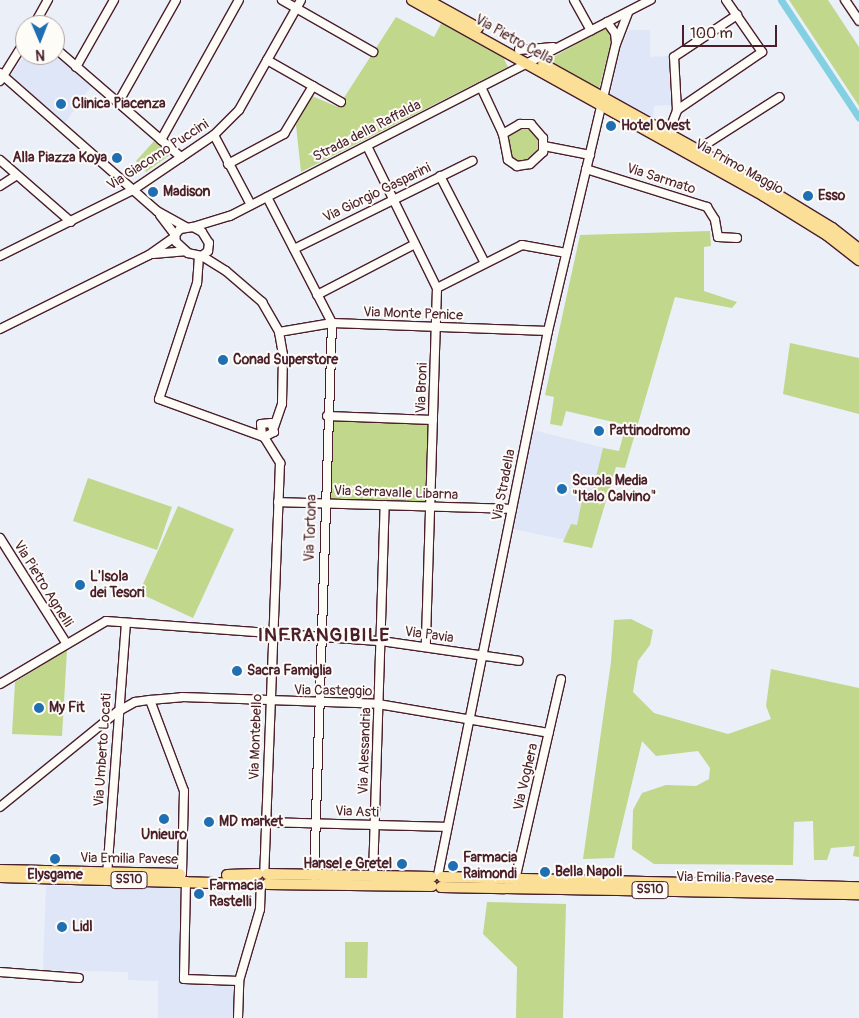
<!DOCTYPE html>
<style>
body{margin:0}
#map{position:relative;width:859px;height:1018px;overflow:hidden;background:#ebeff8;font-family:Pangolin,sans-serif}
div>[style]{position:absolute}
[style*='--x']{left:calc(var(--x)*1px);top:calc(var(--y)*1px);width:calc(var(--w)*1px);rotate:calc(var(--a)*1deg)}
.built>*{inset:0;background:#dfe6f8}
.green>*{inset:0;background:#c0d78c}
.canal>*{height:7px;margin:-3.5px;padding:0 3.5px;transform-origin:3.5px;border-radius:3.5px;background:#83d0e2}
.roads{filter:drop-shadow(1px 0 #4a1f2b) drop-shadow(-1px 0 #4a1f2b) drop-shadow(0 1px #4a1f2b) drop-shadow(0 -1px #4a1f2b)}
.minor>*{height:8px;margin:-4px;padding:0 4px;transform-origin:4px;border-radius:4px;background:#fdfcf7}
.major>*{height:10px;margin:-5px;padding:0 5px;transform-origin:5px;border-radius:5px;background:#fbdf96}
.dots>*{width:14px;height:14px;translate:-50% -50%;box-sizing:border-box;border:2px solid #fdfcf7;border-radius:50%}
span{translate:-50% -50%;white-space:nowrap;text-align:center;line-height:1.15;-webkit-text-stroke:4px #fdfcf7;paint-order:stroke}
.shield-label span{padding:1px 4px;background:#fdfcf7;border:1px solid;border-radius:4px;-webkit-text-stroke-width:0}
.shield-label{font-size:12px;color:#4a1f2b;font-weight:700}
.street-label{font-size:14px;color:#4a1f2b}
.poi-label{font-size:14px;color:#4a1f2b;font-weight:700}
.left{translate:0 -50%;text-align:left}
.right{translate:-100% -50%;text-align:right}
.district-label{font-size:19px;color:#4a1f2b;font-weight:700;letter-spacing:1px}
.north{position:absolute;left:15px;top:15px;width:50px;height:50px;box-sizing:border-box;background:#fdfcf7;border:1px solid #b5a4a5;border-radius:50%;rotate:179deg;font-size:14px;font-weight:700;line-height:20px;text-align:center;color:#4a1f2b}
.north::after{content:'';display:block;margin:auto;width:18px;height:22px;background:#1f6fb2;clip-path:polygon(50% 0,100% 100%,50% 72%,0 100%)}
.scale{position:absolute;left:682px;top:25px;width:95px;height:22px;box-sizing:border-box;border:2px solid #4a1f2b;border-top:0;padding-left:6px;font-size:15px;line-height:18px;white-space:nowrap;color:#4a1f2b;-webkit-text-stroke:4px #fdfcf7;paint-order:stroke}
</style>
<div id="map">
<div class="built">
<i style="clip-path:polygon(629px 30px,650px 30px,650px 57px,669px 56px,671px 105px,654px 106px,653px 120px,610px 96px,619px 50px)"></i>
<i style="clip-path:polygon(55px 54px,92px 85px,65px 123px,11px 75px,25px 55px)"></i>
<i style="clip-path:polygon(533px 430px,613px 450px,590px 545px,513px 529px)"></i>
<i style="clip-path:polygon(46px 886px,181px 888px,181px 981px,234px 985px,233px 1018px,158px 1018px,158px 981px,128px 980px,128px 972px,43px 970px)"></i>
</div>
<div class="green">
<i style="clip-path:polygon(789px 0,828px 0,859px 47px,859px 106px)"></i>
<i style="clip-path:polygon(396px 17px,434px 37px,442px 22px,503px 57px,508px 67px,301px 172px,296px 125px,312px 96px,338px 107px)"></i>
<i style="clip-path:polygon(605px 28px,613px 36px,599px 89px,548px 60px)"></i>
<i style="clip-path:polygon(527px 127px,533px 129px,540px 140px,538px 149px,530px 158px,516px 162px,511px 158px,507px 137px,512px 132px)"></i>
<i style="clip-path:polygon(155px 140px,171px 154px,146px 172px,136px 161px)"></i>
<i style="clip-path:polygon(710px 231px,711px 246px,704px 247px,704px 291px,737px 302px,732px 308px,675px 297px,625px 468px,616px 467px,592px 548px,563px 542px,571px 524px,577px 525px,583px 495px,591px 497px,603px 448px,619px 451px,626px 425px,566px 411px,562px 426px,550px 424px,554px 397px,545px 395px,580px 235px)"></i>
<i style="clip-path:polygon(790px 343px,859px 358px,859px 414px,783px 394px)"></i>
<i style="clip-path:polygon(329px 420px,431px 423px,428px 504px,327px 501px)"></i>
<i style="clip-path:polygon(88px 478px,172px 507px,157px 550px,73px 521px)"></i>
<i style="clip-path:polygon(178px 506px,234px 529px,193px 618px,139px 593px)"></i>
<i style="clip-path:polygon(631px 619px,653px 630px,650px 645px,638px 661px,633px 692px,654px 713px,728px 734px,771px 719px,766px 706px,771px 669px,859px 688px,859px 857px,853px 856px,855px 846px,831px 848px,827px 860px,814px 860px,813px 821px,794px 822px,793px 865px,654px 864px,632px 849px,633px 810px,642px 793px,666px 785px,696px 786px,709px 779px,710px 768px,698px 751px,656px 756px,642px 741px,614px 858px,583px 859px,611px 662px,614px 620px)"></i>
<i style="clip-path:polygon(67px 650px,62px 736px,12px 734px,15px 682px)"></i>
<i style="clip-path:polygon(487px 902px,566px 904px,563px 1018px,516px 1018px,517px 967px,483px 934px)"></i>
<i style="clip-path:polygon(345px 942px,368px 942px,367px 978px,345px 978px)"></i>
</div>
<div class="canal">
<i style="--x:781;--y:0;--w:141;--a:56.5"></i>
</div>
<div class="roads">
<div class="minor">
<i style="--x:282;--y:0;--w:105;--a:29.7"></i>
<i style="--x:574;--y:0;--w:35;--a:61"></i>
<i style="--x:845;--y:0;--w:25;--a:56"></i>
<i style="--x:607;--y:22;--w:14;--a:54"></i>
<i style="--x:615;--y:33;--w:9;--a:84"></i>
<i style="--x:34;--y:25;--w:29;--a:-61"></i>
<i style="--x:55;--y:48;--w:167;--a:40.9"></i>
<i style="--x:519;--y:50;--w:34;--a:-5"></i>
<i style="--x:267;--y:60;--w:85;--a:29.6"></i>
<i style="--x:76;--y:67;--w:77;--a:-60.4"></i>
<i style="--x:0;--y:73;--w:209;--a:41.3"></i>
<i style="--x:157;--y:211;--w:33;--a:29"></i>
<i style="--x:0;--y:81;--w:47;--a:-58"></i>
<i style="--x:481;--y:87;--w:52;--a:64.9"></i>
<i style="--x:503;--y:134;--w:26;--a:79"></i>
<i style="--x:508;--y:160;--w:11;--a:34"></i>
<i style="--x:517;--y:166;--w:13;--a:-9"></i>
<i style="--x:530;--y:164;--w:18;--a:-43"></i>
<i style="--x:543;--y:152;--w:14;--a:-90"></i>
<i style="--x:543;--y:138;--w:18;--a:-131"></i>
<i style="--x:531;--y:124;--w:11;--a:180"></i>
<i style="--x:520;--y:124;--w:20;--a:150"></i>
<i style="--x:118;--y:103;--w:118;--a:-60.6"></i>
<i style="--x:677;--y:110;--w:103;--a:-34.3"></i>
<i style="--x:762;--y:52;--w:63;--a:-124.7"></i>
<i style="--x:668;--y:134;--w:26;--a:-69"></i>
<i style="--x:677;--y:110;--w:53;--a:-93.2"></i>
<i style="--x:674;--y:57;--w:76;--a:-33.7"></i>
<i style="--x:214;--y:135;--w:79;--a:62.1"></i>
<i style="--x:161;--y:140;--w:160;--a:-60.9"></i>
<i style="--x:367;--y:146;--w:158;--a:63.8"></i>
<i style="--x:437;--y:288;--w:359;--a:91.8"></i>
<i style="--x:544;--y:146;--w:47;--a:11.1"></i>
<i style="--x:697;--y:150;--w:98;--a:-32.6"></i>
<i style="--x:0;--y:160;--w:94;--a:41.1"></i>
<i style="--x:228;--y:164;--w:64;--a:-28.2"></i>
<i style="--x:284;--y:134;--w:56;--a:-58.9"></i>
<i style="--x:586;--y:169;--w:127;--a:17.4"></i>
<i style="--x:707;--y:207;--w:15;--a:58"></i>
<i style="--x:715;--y:220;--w:17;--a:80"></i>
<i style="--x:718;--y:237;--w:19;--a:3"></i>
<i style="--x:440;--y:176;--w:98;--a:62.7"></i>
<i style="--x:0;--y:186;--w:20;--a:-33"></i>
<i style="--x:267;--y:197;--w:142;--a:62.7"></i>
<i style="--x:332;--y:323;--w:553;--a:91.86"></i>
<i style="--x:160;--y:215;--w:25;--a:53"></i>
<i style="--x:193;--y:227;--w:39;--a:-17"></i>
<i style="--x:230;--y:216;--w:473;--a:-27.2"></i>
<i style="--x:193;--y:227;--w:10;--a:29"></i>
<i style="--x:202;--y:232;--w:13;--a:58"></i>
<i style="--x:209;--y:243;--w:8;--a:97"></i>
<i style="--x:208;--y:251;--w:8;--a:140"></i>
<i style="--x:202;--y:256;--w:14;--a:-168"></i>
<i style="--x:188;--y:253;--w:16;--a:-137"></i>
<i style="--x:176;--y:242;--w:7;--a:-98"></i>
<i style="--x:175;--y:235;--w:8;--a:-50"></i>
<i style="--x:180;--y:229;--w:13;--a:-9"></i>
<i style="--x:294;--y:249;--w:199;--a:-26.3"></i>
<i style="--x:153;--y:254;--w:32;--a:-5"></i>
<i style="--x:0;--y:256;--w:148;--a:-26.4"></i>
<i style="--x:133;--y:190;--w:98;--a:-34.2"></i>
<i style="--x:214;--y:135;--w:35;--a:-45"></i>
<i style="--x:239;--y:110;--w:126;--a:-60.6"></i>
<i style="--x:199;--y:256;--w:27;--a:94"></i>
<i style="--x:197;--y:283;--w:122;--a:108.1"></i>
<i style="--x:159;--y:399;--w:112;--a:19.9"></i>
<i style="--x:264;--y:437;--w:11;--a:-27"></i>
<i style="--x:274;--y:432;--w:9;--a:-108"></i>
<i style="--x:271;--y:423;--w:10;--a:174"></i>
<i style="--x:261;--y:424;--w:12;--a:85"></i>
<i style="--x:202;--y:256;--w:28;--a:32"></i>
<i style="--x:226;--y:271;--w:48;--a:40.7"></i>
<i style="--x:262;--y:302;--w:34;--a:60"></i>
<i style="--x:279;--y:332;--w:23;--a:80"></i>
<i style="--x:283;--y:355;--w:49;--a:91.2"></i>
<i style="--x:282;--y:404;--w:24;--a:109"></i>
<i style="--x:437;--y:288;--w:95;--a:-26.8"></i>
<i style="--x:522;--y:245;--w:45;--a:10.3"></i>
<i style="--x:317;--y:295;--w:110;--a:-27.5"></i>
<i style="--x:0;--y:329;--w:166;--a:-26.4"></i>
<i style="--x:149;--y:255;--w:32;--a:-35"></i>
<i style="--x:279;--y:332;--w:54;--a:-9.6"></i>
<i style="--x:332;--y:323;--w:216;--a:2.1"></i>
<i style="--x:327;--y:416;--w:106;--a:2.2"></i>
<i style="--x:264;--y:437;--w:31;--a:58"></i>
<i style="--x:280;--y:463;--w:409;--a:92.2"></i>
<i style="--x:278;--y:502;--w:234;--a:1.7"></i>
<i style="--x:0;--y:538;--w:124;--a:57.8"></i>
<i style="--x:0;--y:684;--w:123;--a:-30.7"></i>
<i style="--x:106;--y:621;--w:276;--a:4.2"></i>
<i style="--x:381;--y:641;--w:139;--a:8.2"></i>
<i style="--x:150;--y:700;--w:97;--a:69.5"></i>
<i style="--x:184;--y:791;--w:83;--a:91.4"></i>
<i style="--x:0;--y:807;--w:151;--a:-39.1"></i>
<i style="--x:117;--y:712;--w:21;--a:-29"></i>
<i style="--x:135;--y:702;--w:15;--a:-8"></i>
<i style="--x:150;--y:700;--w:32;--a:-5"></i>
<i style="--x:182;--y:697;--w:196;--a:2"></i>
<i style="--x:378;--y:704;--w:173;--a:9.6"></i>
<i style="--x:267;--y:822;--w:179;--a:1.6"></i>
<i style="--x:107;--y:875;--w:253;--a:-85.7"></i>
<i style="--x:438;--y:875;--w:555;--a:-78.57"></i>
<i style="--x:548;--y:331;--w:295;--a:-76.7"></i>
<i style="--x:616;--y:44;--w:34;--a:-69"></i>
<i style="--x:373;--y:877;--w:372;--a:-88.2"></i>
<i style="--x:515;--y:880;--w:206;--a:-77.1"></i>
<i style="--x:186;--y:881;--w:98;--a:91.2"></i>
<i style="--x:184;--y:979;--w:55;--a:2.1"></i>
<i style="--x:0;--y:972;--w:79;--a:4.3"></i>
<i style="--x:238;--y:1018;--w:37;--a:-88"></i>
<i style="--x:239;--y:981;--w:75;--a:-73.7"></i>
<i style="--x:260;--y:909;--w:24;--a:-88"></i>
</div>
<div class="major">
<i style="--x:412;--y:0;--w:403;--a:29.1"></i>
<i style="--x:764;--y:196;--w:74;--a:31.8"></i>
<i style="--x:827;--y:235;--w:41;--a:38"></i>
<i style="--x:427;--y:0;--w:58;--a:28.8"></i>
<i style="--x:543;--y:64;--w:257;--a:29.1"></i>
<i style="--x:768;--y:189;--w:75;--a:31.4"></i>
<i style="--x:832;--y:228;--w:34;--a:38"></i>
<i style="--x:0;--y:870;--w:180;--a:1.3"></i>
<i style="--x:267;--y:874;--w:165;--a:1"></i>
<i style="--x:227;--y:875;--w:31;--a:-2"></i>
<i style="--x:0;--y:877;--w:258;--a:1.6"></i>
<i style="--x:442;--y:877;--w:417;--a:1.4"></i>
<i style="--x:267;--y:884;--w:165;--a:0.7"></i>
<i style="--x:441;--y:887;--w:418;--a:1"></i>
</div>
</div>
<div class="dots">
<i style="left:61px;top:104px;background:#1f6fb2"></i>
<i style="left:611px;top:126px;background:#1f6fb2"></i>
<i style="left:117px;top:158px;background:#1f6fb2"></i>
<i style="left:153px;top:192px;background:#1f6fb2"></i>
<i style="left:808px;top:196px;background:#1f6fb2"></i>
<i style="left:223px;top:360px;background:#1f6fb2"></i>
<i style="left:599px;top:431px;background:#1f6fb2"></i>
<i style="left:562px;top:489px;background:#1f6fb2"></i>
<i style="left:80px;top:585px;background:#1f6fb2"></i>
<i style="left:237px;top:671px;background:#1f6fb2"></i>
<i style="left:39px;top:708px;background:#1f6fb2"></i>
<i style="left:164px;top:819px;background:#1f6fb2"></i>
<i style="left:209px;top:822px;background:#1f6fb2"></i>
<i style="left:55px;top:859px;background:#1f6fb2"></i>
<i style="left:402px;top:864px;background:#1f6fb2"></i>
<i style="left:453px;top:866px;background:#1f6fb2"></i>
<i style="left:545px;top:872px;background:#1f6fb2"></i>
<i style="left:199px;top:894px;background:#1f6fb2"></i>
<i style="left:62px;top:927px;background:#1f6fb2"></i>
</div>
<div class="shield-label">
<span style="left:129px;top:880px">SS10</span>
<span style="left:650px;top:890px">SS10</span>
</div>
<div class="street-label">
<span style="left:514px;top:40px;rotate:29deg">Via Pietro Cella</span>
<span style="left:367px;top:131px;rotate:-27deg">Strada della Raffalda</span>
<span style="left:158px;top:155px;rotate:-33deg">Via Giacomo Puccini</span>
<span style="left:739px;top:167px;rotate:29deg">Via Primo Maggio</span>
<span style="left:661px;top:179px;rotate:18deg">Via Sarmato</span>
<span style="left:377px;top:193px;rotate:-26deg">Via Giorgio Gasparini</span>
<span style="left:413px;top:314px;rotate:2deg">Via Monte Penice</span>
<span style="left:422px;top:388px;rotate:-88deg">Via Broni</span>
<span style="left:504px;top:485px;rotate:-79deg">Via Stradella</span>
<span style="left:396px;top:493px;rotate:2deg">Via Serravalle Libarna</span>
<span style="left:311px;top:528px;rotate:-88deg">Via Tortona</span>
<span style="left:43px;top:584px;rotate:58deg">Via Pietro Agnelli</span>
<span style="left:429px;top:635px;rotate:8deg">Via Pavia</span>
<span style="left:333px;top:691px;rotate:1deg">Via Casteggio</span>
<span style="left:256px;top:737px;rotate:-88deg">Via Montebello</span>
<span style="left:103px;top:750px;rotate:-86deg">Via Umberto Locati</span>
<span style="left:365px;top:751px;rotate:-88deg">Via Alessandria</span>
<span style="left:526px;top:777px;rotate:-77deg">Via Voghera</span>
<span style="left:357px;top:812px;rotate:2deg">Via Asti</span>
<span style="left:129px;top:859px;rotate:1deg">Via Emilia Pavese</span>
<span style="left:725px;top:878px;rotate:1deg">Via Emilia Pavese</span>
</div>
<div class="poi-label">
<span class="left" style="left:72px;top:104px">Clinica Piacenza</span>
<span class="left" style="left:621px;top:126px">Hotel Ovest</span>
<span class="right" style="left:107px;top:158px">Alla Piazza Koya</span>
<span class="left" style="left:163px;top:192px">Madison</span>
<span class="left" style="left:818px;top:196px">Esso</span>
<span class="left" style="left:233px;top:360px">Conad Superstore</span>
<span class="left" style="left:609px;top:431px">Pattinodromo</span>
<span class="left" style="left:572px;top:489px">Scuola Media<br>"Italo Calvino"</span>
<span class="left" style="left:90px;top:585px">L'Isola<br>dei Tesori</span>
<span class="left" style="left:247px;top:671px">Sacra Famiglia</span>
<span class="left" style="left:49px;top:708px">My Fit</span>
<span class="left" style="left:219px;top:822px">MD market</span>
<span style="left:164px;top:835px">Unieuro</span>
<span class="left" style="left:463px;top:866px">Farmacia<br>Raimondi</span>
<span class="right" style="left:392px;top:864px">Hansel e Gretel</span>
<span class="left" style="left:555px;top:872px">Bella Napoli</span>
<span style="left:55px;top:875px">Elysgame</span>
<span class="left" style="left:209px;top:894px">Farmacia<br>Rastelli</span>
<span class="left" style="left:72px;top:927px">Lidl</span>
</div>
<div class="district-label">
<span style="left:324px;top:636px">INFRANGIBILE</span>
</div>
<div class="north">N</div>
<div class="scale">100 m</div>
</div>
